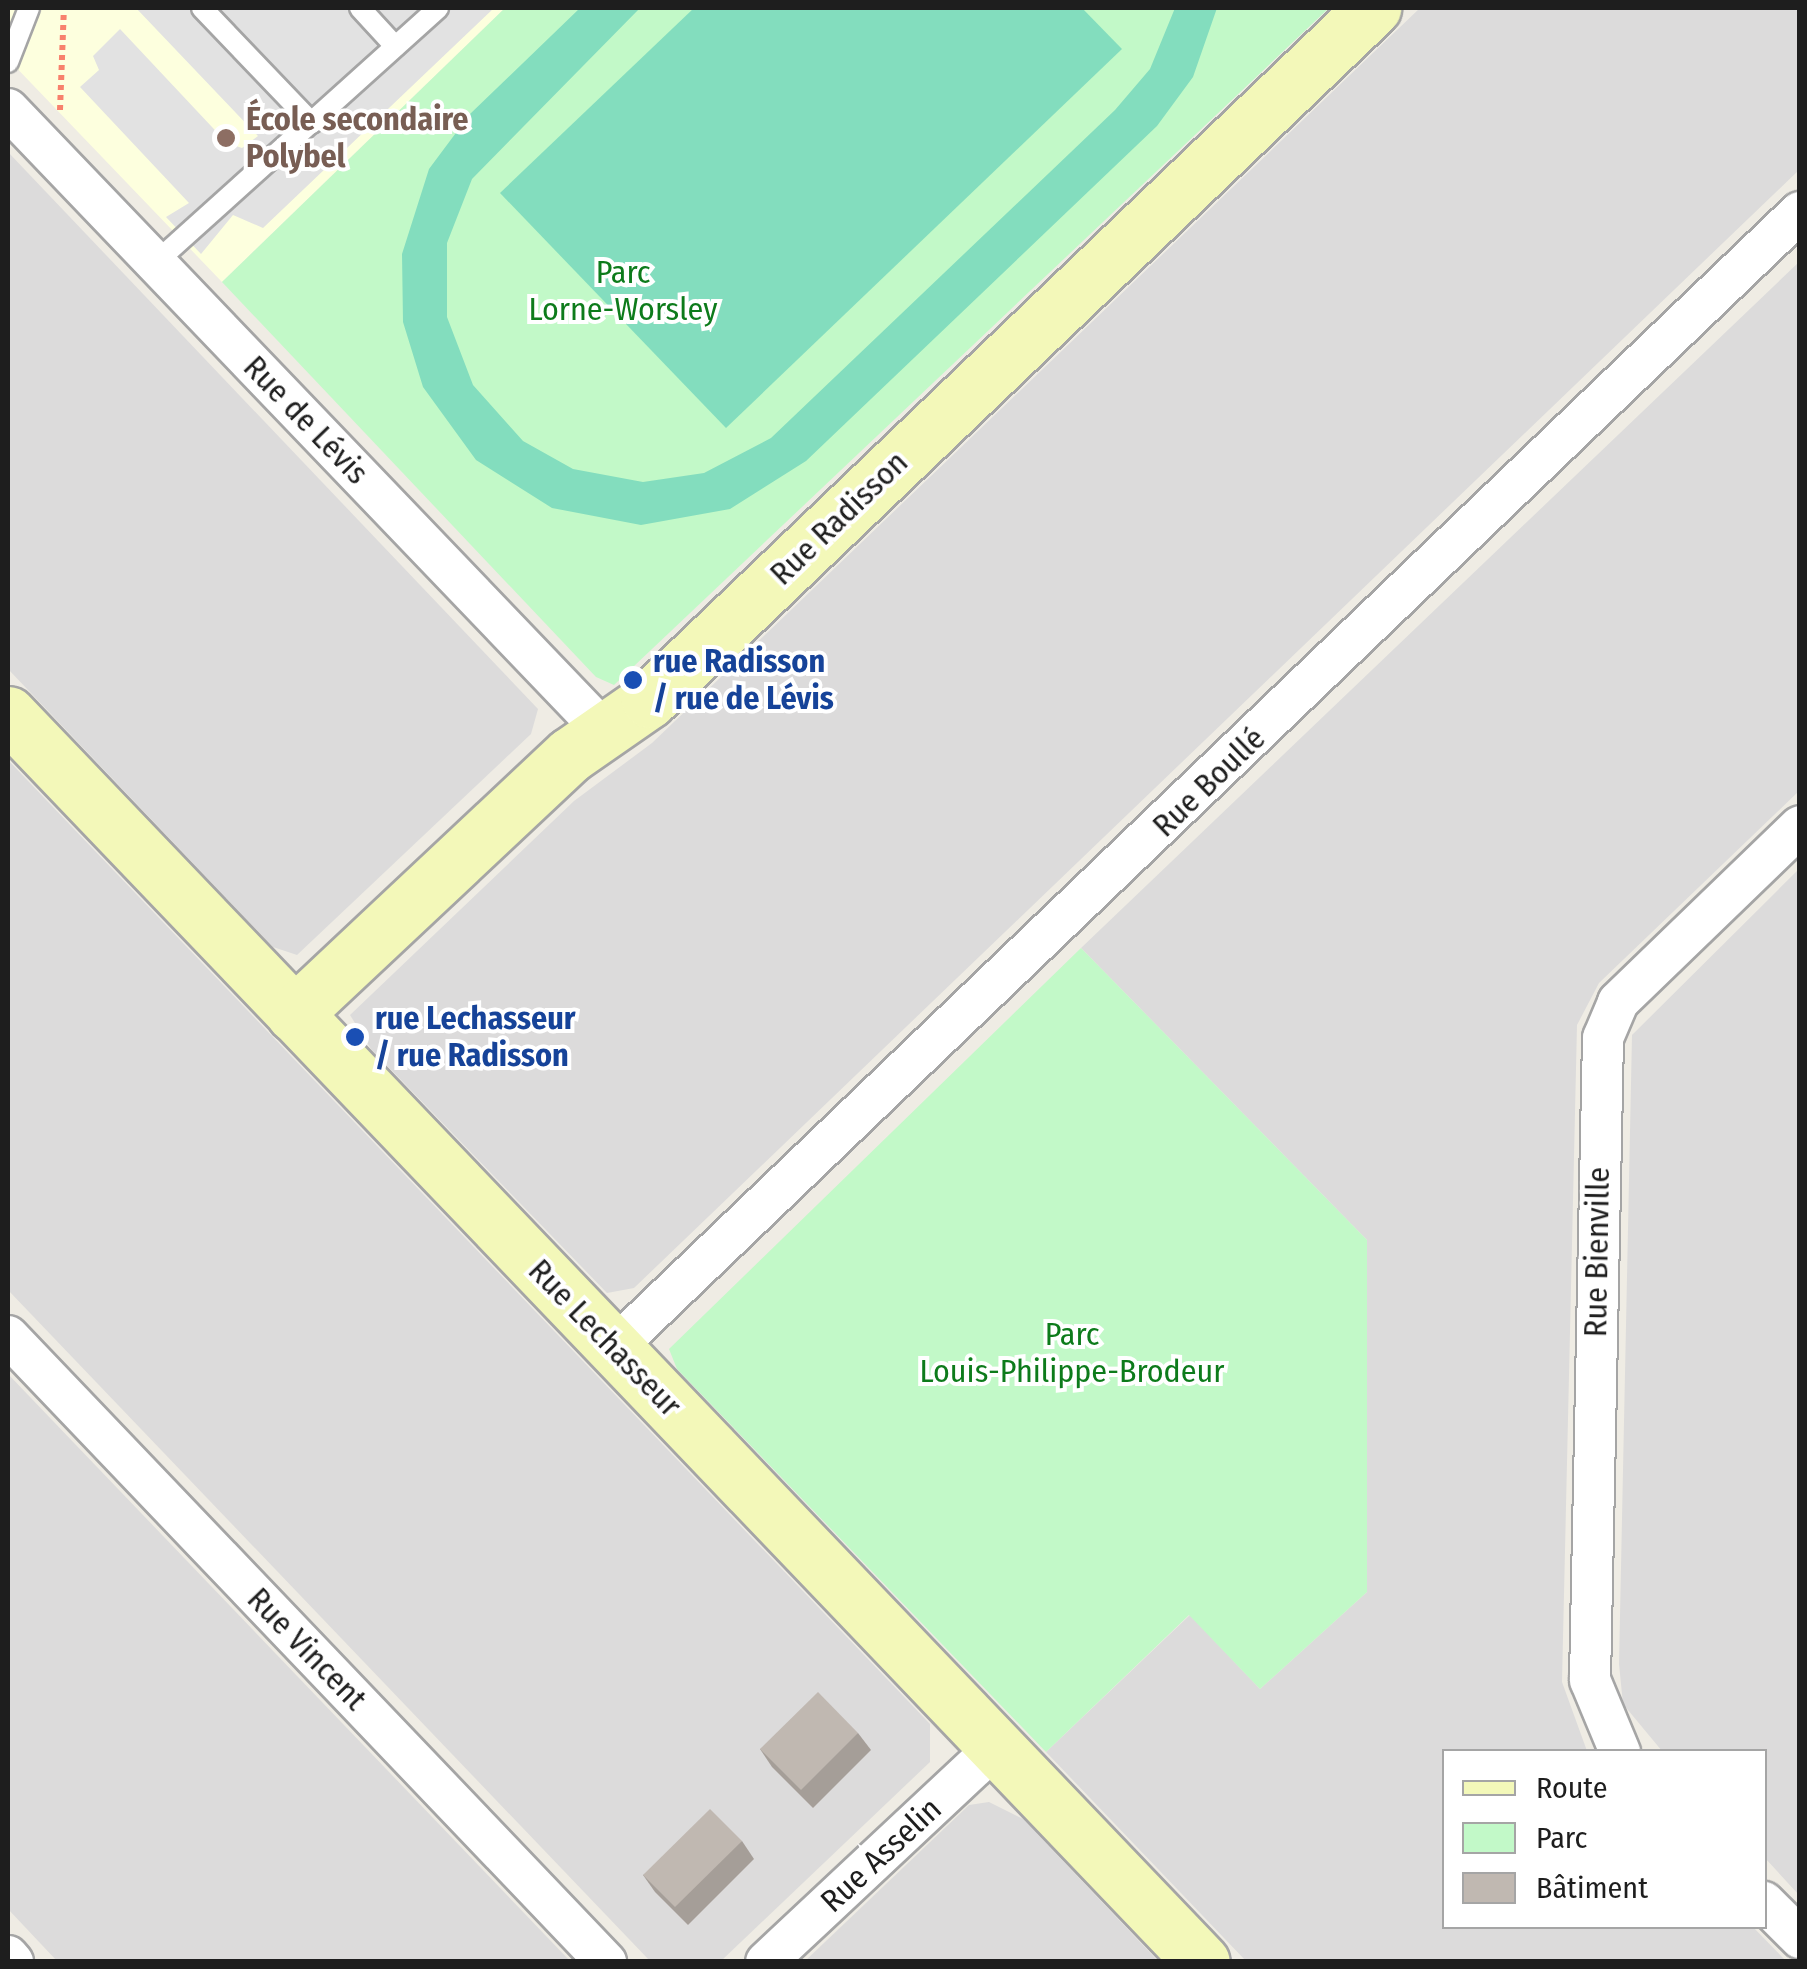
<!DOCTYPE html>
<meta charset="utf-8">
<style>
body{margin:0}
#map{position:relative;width:1807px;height:1969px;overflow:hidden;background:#efece4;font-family:"Fira Sans Condensed",sans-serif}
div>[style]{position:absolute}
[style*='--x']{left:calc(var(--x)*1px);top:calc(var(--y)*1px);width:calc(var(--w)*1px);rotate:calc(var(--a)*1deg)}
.residential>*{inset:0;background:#dcdbdb}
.education>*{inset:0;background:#fdffde}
.park>*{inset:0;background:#c2f9c8}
.pitch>*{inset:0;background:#83ddbe}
.parking>*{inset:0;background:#e2e2e2}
.path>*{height:6px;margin-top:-3px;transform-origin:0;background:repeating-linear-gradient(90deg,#f8816d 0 5px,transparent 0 10px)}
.roads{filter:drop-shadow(2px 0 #a5a5a5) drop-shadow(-2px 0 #a5a5a5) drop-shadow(0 2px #a5a5a5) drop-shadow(0 -2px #a5a5a5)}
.lane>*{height:20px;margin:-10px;padding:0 10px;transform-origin:10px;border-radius:10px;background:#fff}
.street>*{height:40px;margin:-20px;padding:0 20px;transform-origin:20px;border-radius:20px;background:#fff}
.secondary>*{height:55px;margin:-27.5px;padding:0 27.5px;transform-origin:27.5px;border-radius:27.5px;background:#f3f8b9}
.wall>*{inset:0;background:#a59e98}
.building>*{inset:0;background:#c0b8b1}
.dots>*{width:28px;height:28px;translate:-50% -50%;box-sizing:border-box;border:5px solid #fff;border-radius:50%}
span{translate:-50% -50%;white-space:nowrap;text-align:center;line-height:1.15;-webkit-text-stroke:8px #fff;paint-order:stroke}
.education-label{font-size:32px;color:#785e54;font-weight:700}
.left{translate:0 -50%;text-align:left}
.park-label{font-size:32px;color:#0d7b1b}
.street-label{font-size:32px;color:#1e1e1e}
.transit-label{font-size:32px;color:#164399;font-weight:700}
.frame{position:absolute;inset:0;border:10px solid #1e1e1e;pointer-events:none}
.legend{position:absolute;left:1442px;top:1749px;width:325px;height:180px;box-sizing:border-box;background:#fff;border:2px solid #a5a5a5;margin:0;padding:12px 18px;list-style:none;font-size:30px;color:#1e1e1e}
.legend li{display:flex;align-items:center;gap:20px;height:50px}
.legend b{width:50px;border:2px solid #a5a5a5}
</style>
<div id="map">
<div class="residential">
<i style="clip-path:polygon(1420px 8px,1799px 8px,1799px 170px,634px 1288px,607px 1293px,371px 1049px,350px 1015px,574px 801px,652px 743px)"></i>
<i style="clip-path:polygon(8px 152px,538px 709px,531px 734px,297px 955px,273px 947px,8px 669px)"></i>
<i style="clip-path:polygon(1799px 262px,1799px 791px,1599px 983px,1577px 1025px,1562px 1682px,1587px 1751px,1444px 1752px,1444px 1926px,1753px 1927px,1786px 1961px,1246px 1961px,1046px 1752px,1190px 1615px,1260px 1689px,1367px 1592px,1367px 1240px,1081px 948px)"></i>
<i style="clip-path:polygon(8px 760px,930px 1724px,930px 1762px,721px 1961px,650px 1961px,8px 1290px)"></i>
<i style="clip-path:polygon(1799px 869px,1799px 1895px,1765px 1858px,1764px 1752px,1662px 1751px,1623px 1704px,1619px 1664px,1632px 1035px)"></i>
<i style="clip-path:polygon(8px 1374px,570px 1961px,57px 1961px,8px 1909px)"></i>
<i style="clip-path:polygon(989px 1802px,1023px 1819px,1158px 1961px,805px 1961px,969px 1805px)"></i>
</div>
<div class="education">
<i style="clip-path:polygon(8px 8px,505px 8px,222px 282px,8px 59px)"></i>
</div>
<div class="park">
<i style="clip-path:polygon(505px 8px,1329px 8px,614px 685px,596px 677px,222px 282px)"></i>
<i style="clip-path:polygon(1081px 948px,1367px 1240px,1367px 1592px,1260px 1689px,1189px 1615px,1046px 1752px,677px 1369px,669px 1349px)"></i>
</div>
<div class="pitch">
<i style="clip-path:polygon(580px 8px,640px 8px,472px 179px,447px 243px,447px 317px,473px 385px,523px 441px,573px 469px,643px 482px,704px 473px,771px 438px,1115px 110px,1150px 69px,1175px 8px,1217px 8px,1193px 77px,1157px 126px,806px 461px,730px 509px,641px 525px,552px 508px,476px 460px,423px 387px,403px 322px,402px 254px,429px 169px,470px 114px)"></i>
<i style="clip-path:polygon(694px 8px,1082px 8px,1122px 49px,726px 428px,500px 193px)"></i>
</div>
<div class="parking">
<i style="clip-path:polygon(136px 8px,494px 8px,263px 228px,233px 215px,201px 254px,166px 217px,189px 203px,80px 87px,99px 70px,93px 56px,120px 29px,227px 143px,242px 148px,258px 136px)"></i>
</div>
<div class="path">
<i style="--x:60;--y:110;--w:102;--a:-87.8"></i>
</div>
<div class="roads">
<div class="lane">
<i style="--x:202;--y:8;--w:159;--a:46.3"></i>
<i style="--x:360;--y:8;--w:52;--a:47.4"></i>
<i style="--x:8;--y:62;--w:58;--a:-68.7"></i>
<i style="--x:155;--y:263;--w:381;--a:-42"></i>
</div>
<div class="street">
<i style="--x:8;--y:109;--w:863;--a:46.22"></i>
<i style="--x:8;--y:1336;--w:866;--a:46.31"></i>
<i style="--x:614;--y:1348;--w:1642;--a:-43.77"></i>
<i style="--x:1620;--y:1752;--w:78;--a:-112.6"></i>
<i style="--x:1590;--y:1680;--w:642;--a:-88.84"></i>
<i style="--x:1603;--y:1038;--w:39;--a:-67"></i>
<i style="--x:1618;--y:1002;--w:253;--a:-44"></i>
<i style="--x:1764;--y:1902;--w:51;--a:45"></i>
<i style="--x:8;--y:1956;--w:8;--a:50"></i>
<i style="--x:766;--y:1962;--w:313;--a:-43.1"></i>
</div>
<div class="secondary">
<i style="--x:8;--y:714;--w:1727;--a:46.27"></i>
<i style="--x:294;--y:1014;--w:378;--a:-43.2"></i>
<i style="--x:570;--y:755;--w:96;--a:-34.8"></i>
<i style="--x:649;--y:700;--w:1002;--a:-43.71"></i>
</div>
</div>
<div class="wall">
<i style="clip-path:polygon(858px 1733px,871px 1750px,813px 1808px,772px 1767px,760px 1749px)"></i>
<i style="clip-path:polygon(742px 1841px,754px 1859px,688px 1925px,655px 1892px,643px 1875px)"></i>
</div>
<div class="building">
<i style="clip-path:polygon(818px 1692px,858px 1733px,801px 1790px,760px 1749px)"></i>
<i style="clip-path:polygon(710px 1809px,742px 1841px,675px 1907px,643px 1875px)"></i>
</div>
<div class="dots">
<i style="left:226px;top:138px;background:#8d6e63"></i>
<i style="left:633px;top:680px;background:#1a4fb4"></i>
<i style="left:355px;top:1037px;background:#1a4fb4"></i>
</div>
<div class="education-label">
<span class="left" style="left:246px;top:138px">École secondaire<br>Polybel</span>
</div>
<div class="park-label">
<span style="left:623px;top:291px">Parc<br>Lorne-Worsley</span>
<span style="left:1072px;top:1353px">Parc<br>Louis-Philippe-Brodeur</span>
</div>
<div class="street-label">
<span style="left:306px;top:420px;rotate:46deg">Rue de Lévis</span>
<span style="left:839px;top:518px;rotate:-44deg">Rue Radisson</span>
<span style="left:1209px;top:782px;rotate:-44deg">Rue Boullé</span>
<span style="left:1597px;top:1252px;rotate:-89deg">Rue Bienville</span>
<span style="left:605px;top:1338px;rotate:46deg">Rue Lechasseur</span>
<span style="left:307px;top:1649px;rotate:46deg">Rue Vincent</span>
<span style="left:881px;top:1855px;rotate:-43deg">Rue Asselin</span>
</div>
<div class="transit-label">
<span class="left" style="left:653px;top:680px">rue Radisson<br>/ rue de Lévis</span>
<span class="left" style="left:375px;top:1037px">rue Lechasseur<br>/ rue Radisson</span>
</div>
<div class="frame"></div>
<ul class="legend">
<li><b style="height:12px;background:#f3f8b9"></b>Route</li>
<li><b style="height:28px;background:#c2f9c8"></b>Parc</li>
<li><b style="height:28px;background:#c0b8b1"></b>Bâtiment</li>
</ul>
</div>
